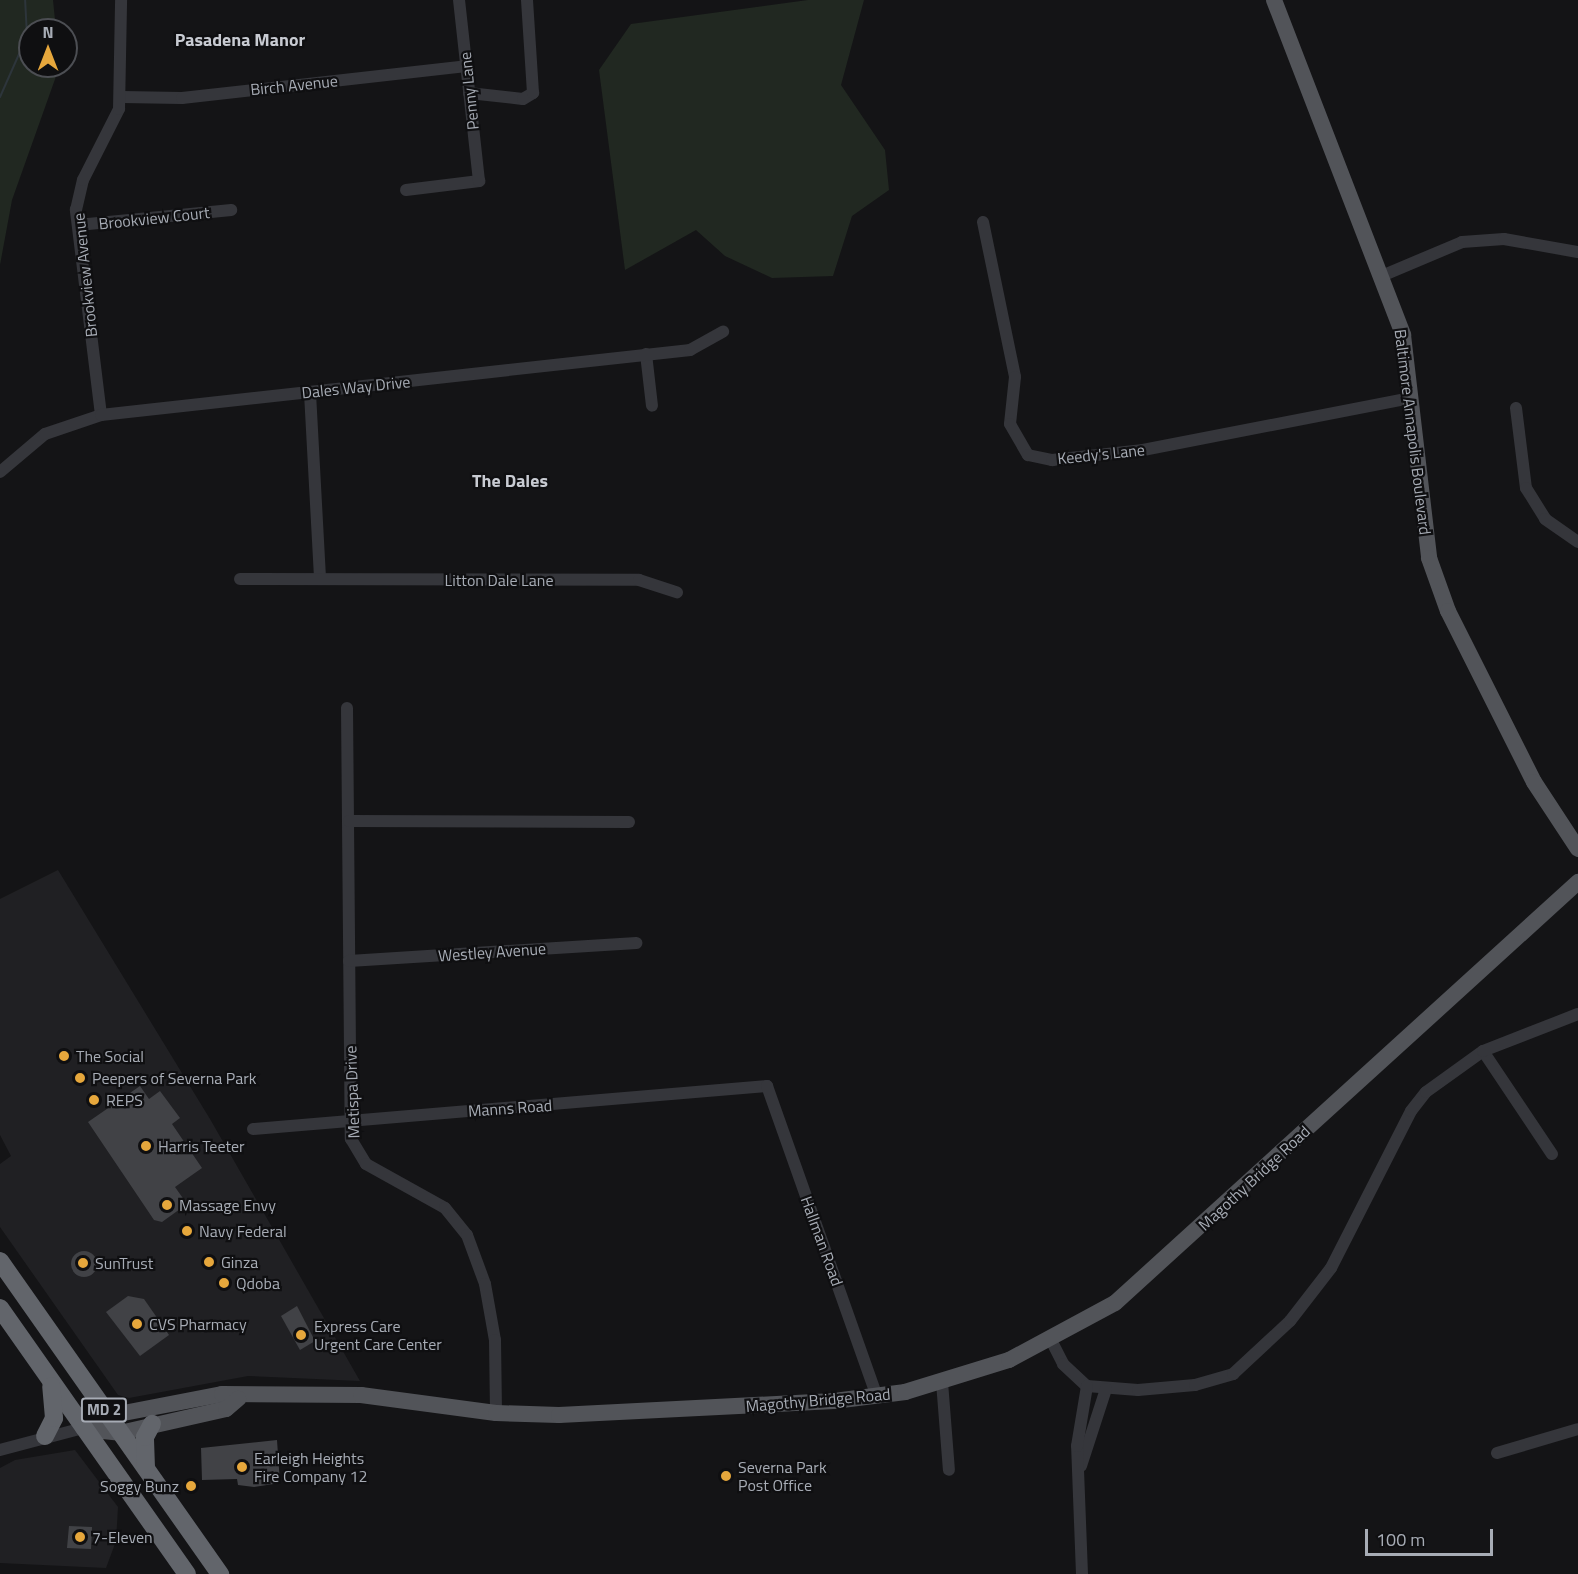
<!DOCTYPE html>
<style>
body{margin:0}
#map{position:relative;width:1578px;height:1574px;overflow:hidden;background:#141416;font-family:"Titillium Web",sans-serif}
div>[style]{position:absolute}
[style*='--x']{left:calc(var(--x)*1px);top:calc(var(--y)*1px);width:calc(var(--w)*1px);rotate:calc(var(--a)*1deg)}
.built>*{inset:0;background:#202023}
.green>*{inset:0;background:#212821}
.stream>*{height:2px;margin:-1px;padding:0 1px;transform-origin:1px;border-radius:1px;background:#2d353b}
.building>*{inset:0;background:#414246}
.round{border-radius:50%}
.minor>*{height:12px;margin:-6px;padding:0 6px;transform-origin:6px;border-radius:6px;background:#35363b}
.major>*{height:16px;margin:-8px;padding:0 8px;transform-origin:8px;border-radius:8px;background:#525459}
.highway>*{height:18px;margin:-9px;padding:0 9px;transform-origin:9px;border-radius:9px;background:#62656b}
.dots>*{width:16px;height:16px;translate:-50% -50%;box-sizing:border-box;border:3px solid #0f0f11;border-radius:50%}
span{translate:-50% -50%;white-space:nowrap;text-align:center;line-height:1.15;-webkit-text-stroke:4.5px #0f0f11;paint-order:stroke}
.shield-label span{padding:2px 4px;background:#0f0f11;border:2px solid;border-radius:4px;-webkit-text-stroke-width:0}
.shield-label{font-size:15px;color:#a7acb5;font-weight:700}
.street-label{font-size:16px;color:#a7acb5}
.poi-label{font-size:16px;color:#a7acb5}
.left{translate:0 -50%;text-align:left}
.right{translate:-100% -50%;text-align:right}
.neighbourhood-label{font-size:18px;color:#c8cbd2;font-weight:700}
.north{position:absolute;left:18px;top:18px;width:60px;height:60px;box-sizing:border-box;background:#0f0f11;border:2px solid #4c4e53;border-radius:50%;rotate:0deg;font-size:16px;font-weight:700;line-height:24px;text-align:center;color:#a7acb5}
.north::after{content:'';display:block;margin:auto;width:21px;height:27px;background:#e6a73c;clip-path:polygon(50% 0,100% 100%,50% 72%,0 100%)}
.scale{position:absolute;left:1365px;top:1529px;width:128px;height:27px;box-sizing:border-box;border:3px solid #a7acb5;border-top:0;padding-left:8px;font-size:18px;line-height:21px;white-space:nowrap;color:#a7acb5;-webkit-text-stroke:4px #0f0f11;paint-order:stroke}
</style>
<div id="map">
<div class="built">
<i style="clip-path:polygon(58px 870px,210px 1119px,360px 1381px,248px 1376px,129px 1398px,118px 1395px,0 1227px,0 1164px,11px 1156px,0 1135px,0 899px)"></i>
<i style="clip-path:polygon(75px 1450px,118px 1507px,116px 1541px,106px 1568px,0 1563px,0 1468px,15px 1460px)"></i>
</div>
<div class="green">
<i style="clip-path:polygon(0 0,53px 0,56px 30px,30px 30px,30px 66px,59px 68px,12px 200px,0 265px)"></i>
<i style="clip-path:polygon(808px 0,864px 0,841px 85px,885px 150px,889px 190px,852px 216px,833px 276px,772px 278px,725px 256px,696px 230px,625px 270px,599px 70px,631px 24px)"></i>
</div>
<div class="stream">
<i style="--x:0;--y:97;--w:67;--a:-66.1"></i>
<i style="--x:27;--y:36;--w:36;--a:-93"></i>
</div>
<div class="building">
<i style="clip-path:polygon(140px 1086px,149px 1099px,160px 1091px,180px 1118px,172px 1124px,202px 1168px,175px 1187px,187px 1204px,162px 1222px,154px 1220px,88px 1122px)"></i>
<i class="round" style="left:71px;top:1251px;width:26px;height:26px"></i>
<i style="clip-path:polygon(128px 1296px,144px 1299px,169px 1335px,140px 1356px,106px 1312px)"></i>
<i style="clip-path:polygon(297px 1306px,315px 1341px,300px 1350px,281px 1316px)"></i>
<i style="clip-path:polygon(277px 1440px,280px 1483px,254px 1487px,238px 1485px,237px 1479px,202px 1480px,201px 1448px)"></i>
<i style="clip-path:polygon(69px 1526px,92px 1527px,91px 1549px,67px 1548px)"></i>
</div>
<div class="minor">
<i style="--x:469;--y:93;--w:54;--a:6.3"></i>
<i style="--x:523;--y:99;--w:12;--a:-31"></i>
<i style="--x:533;--y:93;--w:93;--a:-93.7"></i>
<i style="--x:122;--y:97;--w:60;--a:1"></i>
<i style="--x:182;--y:98;--w:286;--a:-6.4"></i>
<i style="--x:406;--y:190;--w:74;--a:-7"></i>
<i style="--x:479;--y:181;--w:182;--a:-96.3"></i>
<i style="--x:983;--y:222;--w:158;--a:78.3"></i>
<i style="--x:1015;--y:377;--w:47;--a:96.1"></i>
<i style="--x:1010;--y:424;--w:36;--a:60"></i>
<i style="--x:1028;--y:455;--w:25;--a:12"></i>
<i style="--x:1052;--y:460;--w:92;--a:-6.3"></i>
<i style="--x:1143;--y:450;--w:272;--a:-11"></i>
<i style="--x:78;--y:225;--w:154;--a:-5.6"></i>
<i style="--x:1384;--y:275;--w:85;--a:-22.9"></i>
<i style="--x:1462;--y:242;--w:42;--a:-4.1"></i>
<i style="--x:1504;--y:239;--w:75;--a:10"></i>
<i style="--x:646;--y:354;--w:52;--a:83.4"></i>
<i style="--x:310;--y:393;--w:186;--a:86.9"></i>
<i style="--x:1516;--y:408;--w:81;--a:82.9"></i>
<i style="--x:1526;--y:488;--w:36;--a:58"></i>
<i style="--x:1545;--y:519;--w:40;--a:34.9"></i>
<i style="--x:101;--y:415;--w:207;--a:-97"></i>
<i style="--x:76;--y:210;--w:31;--a:-77"></i>
<i style="--x:83;--y:180;--w:80;--a:-63.1"></i>
<i style="--x:119;--y:109;--w:109;--a:-88.9"></i>
<i style="--x:0;--y:472;--w:59;--a:-40.2"></i>
<i style="--x:45;--y:434;--w:59;--a:-18.7"></i>
<i style="--x:101;--y:415;--w:593;--a:-6.3"></i>
<i style="--x:690;--y:350;--w:38;--a:-29"></i>
<i style="--x:240;--y:579;--w:399;--a:0.1"></i>
<i style="--x:639;--y:580;--w:40;--a:18"></i>
<i style="--x:347;--y:708;--w:431;--a:89.5"></i>
<i style="--x:351;--y:1139;--w:29;--a:59"></i>
<i style="--x:366;--y:1164;--w:90;--a:29.1"></i>
<i style="--x:445;--y:1208;--w:35;--a:51"></i>
<i style="--x:467;--y:1235;--w:52;--a:69.8"></i>
<i style="--x:485;--y:1284;--w:57;--a:79.9"></i>
<i style="--x:495;--y:1340;--w:73;--a:89.2"></i>
<i style="--x:349;--y:821;--w:280;--a:0.2"></i>
<i style="--x:349;--y:961;--w:288;--a:-3.6"></i>
<i style="--x:1483;--y:1051;--w:124;--a:56.2"></i>
<i style="--x:253;--y:1129;--w:516;--a:-4.78"></i>
<i style="--x:767;--y:1086;--w:329;--a:70.5"></i>
<i style="--x:1051;--y:1340;--w:27;--a:63"></i>
<i style="--x:1063;--y:1364;--w:33;--a:43"></i>
<i style="--x:1087;--y:1386;--w:51;--a:4.5"></i>
<i style="--x:1138;--y:1390;--w:57;--a:-5"></i>
<i style="--x:1195;--y:1385;--w:40;--a:-16"></i>
<i style="--x:1233;--y:1374;--w:78;--a:-42.9"></i>
<i style="--x:1290;--y:1321;--w:67;--a:-52.3"></i>
<i style="--x:1331;--y:1268;--w:176;--a:-63"></i>
<i style="--x:1411;--y:1111;--w:24;--a:-52"></i>
<i style="--x:1426;--y:1092;--w:70;--a:-35.7"></i>
<i style="--x:1483;--y:1051;--w:102;--a:-21.3"></i>
<i style="--x:942;--y:1382;--w:88;--a:85.5"></i>
<i style="--x:0;--y:1450;--w:86;--a:-14.8"></i>
<i style="--x:1497;--y:1453;--w:84;--a:-16.5"></i>
<i style="--x:1081;--y:1466;--w:81;--a:-72"></i>
<i style="--x:1082;--y:1574;--w:128;--a:-92.2"></i>
<i style="--x:1077;--y:1446;--w:61;--a:-80.5"></i>
</div>
<div class="major">
<i style="--x:1274;--y:0;--w:359;--a:68.9"></i>
<i style="--x:1403;--y:335;--w:225;--a:83.3"></i>
<i style="--x:1429;--y:558;--w:56;--a:70.3"></i>
<i style="--x:1448;--y:611;--w:191;--a:63.3"></i>
<i style="--x:1534;--y:782;--w:80;--a:56.7"></i>
<i style="--x:83;--y:1428;--w:28;--a:-26"></i>
<i style="--x:108;--y:1416;--w:116;--a:-10.9"></i>
<i style="--x:222;--y:1394;--w:139;--a:0.4"></i>
<i style="--x:361;--y:1395;--w:136;--a:7.6"></i>
<i style="--x:496;--y:1413;--w:63;--a:1.8"></i>
<i style="--x:559;--y:1415;--w:275;--a:-2.9"></i>
<i style="--x:834;--y:1401;--w:72;--a:-7.2"></i>
<i style="--x:905;--y:1392;--w:109;--a:-17.1"></i>
<i style="--x:1009;--y:1360;--w:120;--a:-28.3"></i>
<i style="--x:1115;--y:1303;--w:626;--a:-42.28"></i>
<i style="--x:84;--y:1429;--w:36;--a:6"></i>
<i style="--x:120;--y:1433;--w:109;--a:-12.8"></i>
<i style="--x:226;--y:1409;--w:16;--a:-40"></i>
</div>
<div class="highway">
<i style="--x:0;--y:1261;--w:383;--a:54.9"></i>
<i style="--x:0;--y:1308;--w:325;--a:54.9"></i>
<i style="--x:45;--y:1436;--w:20;--a:-63"></i>
<i style="--x:54;--y:1418;--w:32;--a:-95"></i>
<i style="--x:146;--y:1468;--w:31;--a:-92"></i>
<i style="--x:145;--y:1437;--w:15;--a:-62"></i>
</div>
<div class="dots">
<i style="left:64px;top:1056px;background:#e6a73c"></i>
<i style="left:80px;top:1078px;background:#e6a73c"></i>
<i style="left:94px;top:1100px;background:#e6a73c"></i>
<i style="left:146px;top:1146px;background:#e6a73c"></i>
<i style="left:167px;top:1205px;background:#e6a73c"></i>
<i style="left:187px;top:1231px;background:#e6a73c"></i>
<i style="left:209px;top:1262px;background:#e6a73c"></i>
<i style="left:83px;top:1263px;background:#e6a73c"></i>
<i style="left:224px;top:1283px;background:#e6a73c"></i>
<i style="left:137px;top:1324px;background:#e6a73c"></i>
<i style="left:301px;top:1335px;background:#e6a73c"></i>
<i style="left:242px;top:1467px;background:#e6a73c"></i>
<i style="left:726px;top:1476px;background:#e6a73c"></i>
<i style="left:191px;top:1486px;background:#e6a73c"></i>
<i style="left:80px;top:1537px;background:#e6a73c"></i>
</div>
<div class="shield-label">
<span style="left:104px;top:1410px">MD 2</span>
</div>
<div class="street-label">
<span style="left:294px;top:85px;rotate:-6deg">Birch Avenue</span>
<span style="left:469px;top:91px;rotate:-96deg">Penny Lane</span>
<span style="left:154px;top:218px;rotate:-6deg">Brookview Court</span>
<span style="left:85px;top:275px;rotate:-96deg">Brookview Avenue</span>
<span style="left:356px;top:387px;rotate:-6deg">Dales Way Drive</span>
<span style="left:1413px;top:432px;rotate:83deg">Baltimore Annapolis Boulevard</span>
<span style="left:1101px;top:454px;rotate:-6deg">Keedy's Lane</span>
<span style="left:499px;top:580px">Litton Dale Lane</span>
<span style="left:492px;top:952px;rotate:-4deg">Westley Avenue</span>
<span style="left:352px;top:1092px;rotate:-92deg">Metispa Drive</span>
<span style="left:510px;top:1108px;rotate:-4deg">Manns Road</span>
<span style="left:1254px;top:1178px;rotate:-43deg">Magothy Bridge Road</span>
<span style="left:822px;top:1241px;rotate:70deg">Hallman Road</span>
<span style="left:818px;top:1400px;rotate:-5deg">Magothy Bridge Road</span>
</div>
<div class="poi-label">
<span class="left" style="left:76px;top:1056px">The Social</span>
<span class="left" style="left:92px;top:1078px">Peepers of Severna Park</span>
<span class="left" style="left:106px;top:1100px">REPS</span>
<span class="left" style="left:158px;top:1146px">Harris Teeter</span>
<span class="left" style="left:179px;top:1205px">Massage Envy</span>
<span class="left" style="left:199px;top:1231px">Navy Federal</span>
<span class="left" style="left:221px;top:1262px">Ginza</span>
<span class="left" style="left:95px;top:1263px">SunTrust</span>
<span class="left" style="left:236px;top:1283px">Qdoba</span>
<span class="left" style="left:149px;top:1324px">CVS Pharmacy</span>
<span class="left" style="left:314px;top:1335px">Express Care<br>Urgent Care Center</span>
<span class="left" style="left:254px;top:1467px">Earleigh Heights<br>Fire Company 12</span>
<span class="left" style="left:738px;top:1476px">Severna Park<br>Post Office</span>
<span class="right" style="left:179px;top:1486px">Soggy Bunz</span>
<span class="left" style="left:92px;top:1537px">7-Eleven</span>
</div>
<div class="neighbourhood-label">
<span style="left:240px;top:40px">Pasadena Manor</span>
<span style="left:510px;top:481px">The Dales</span>
</div>
<div class="north">N</div>
<div class="scale">100 m</div>
</div>
